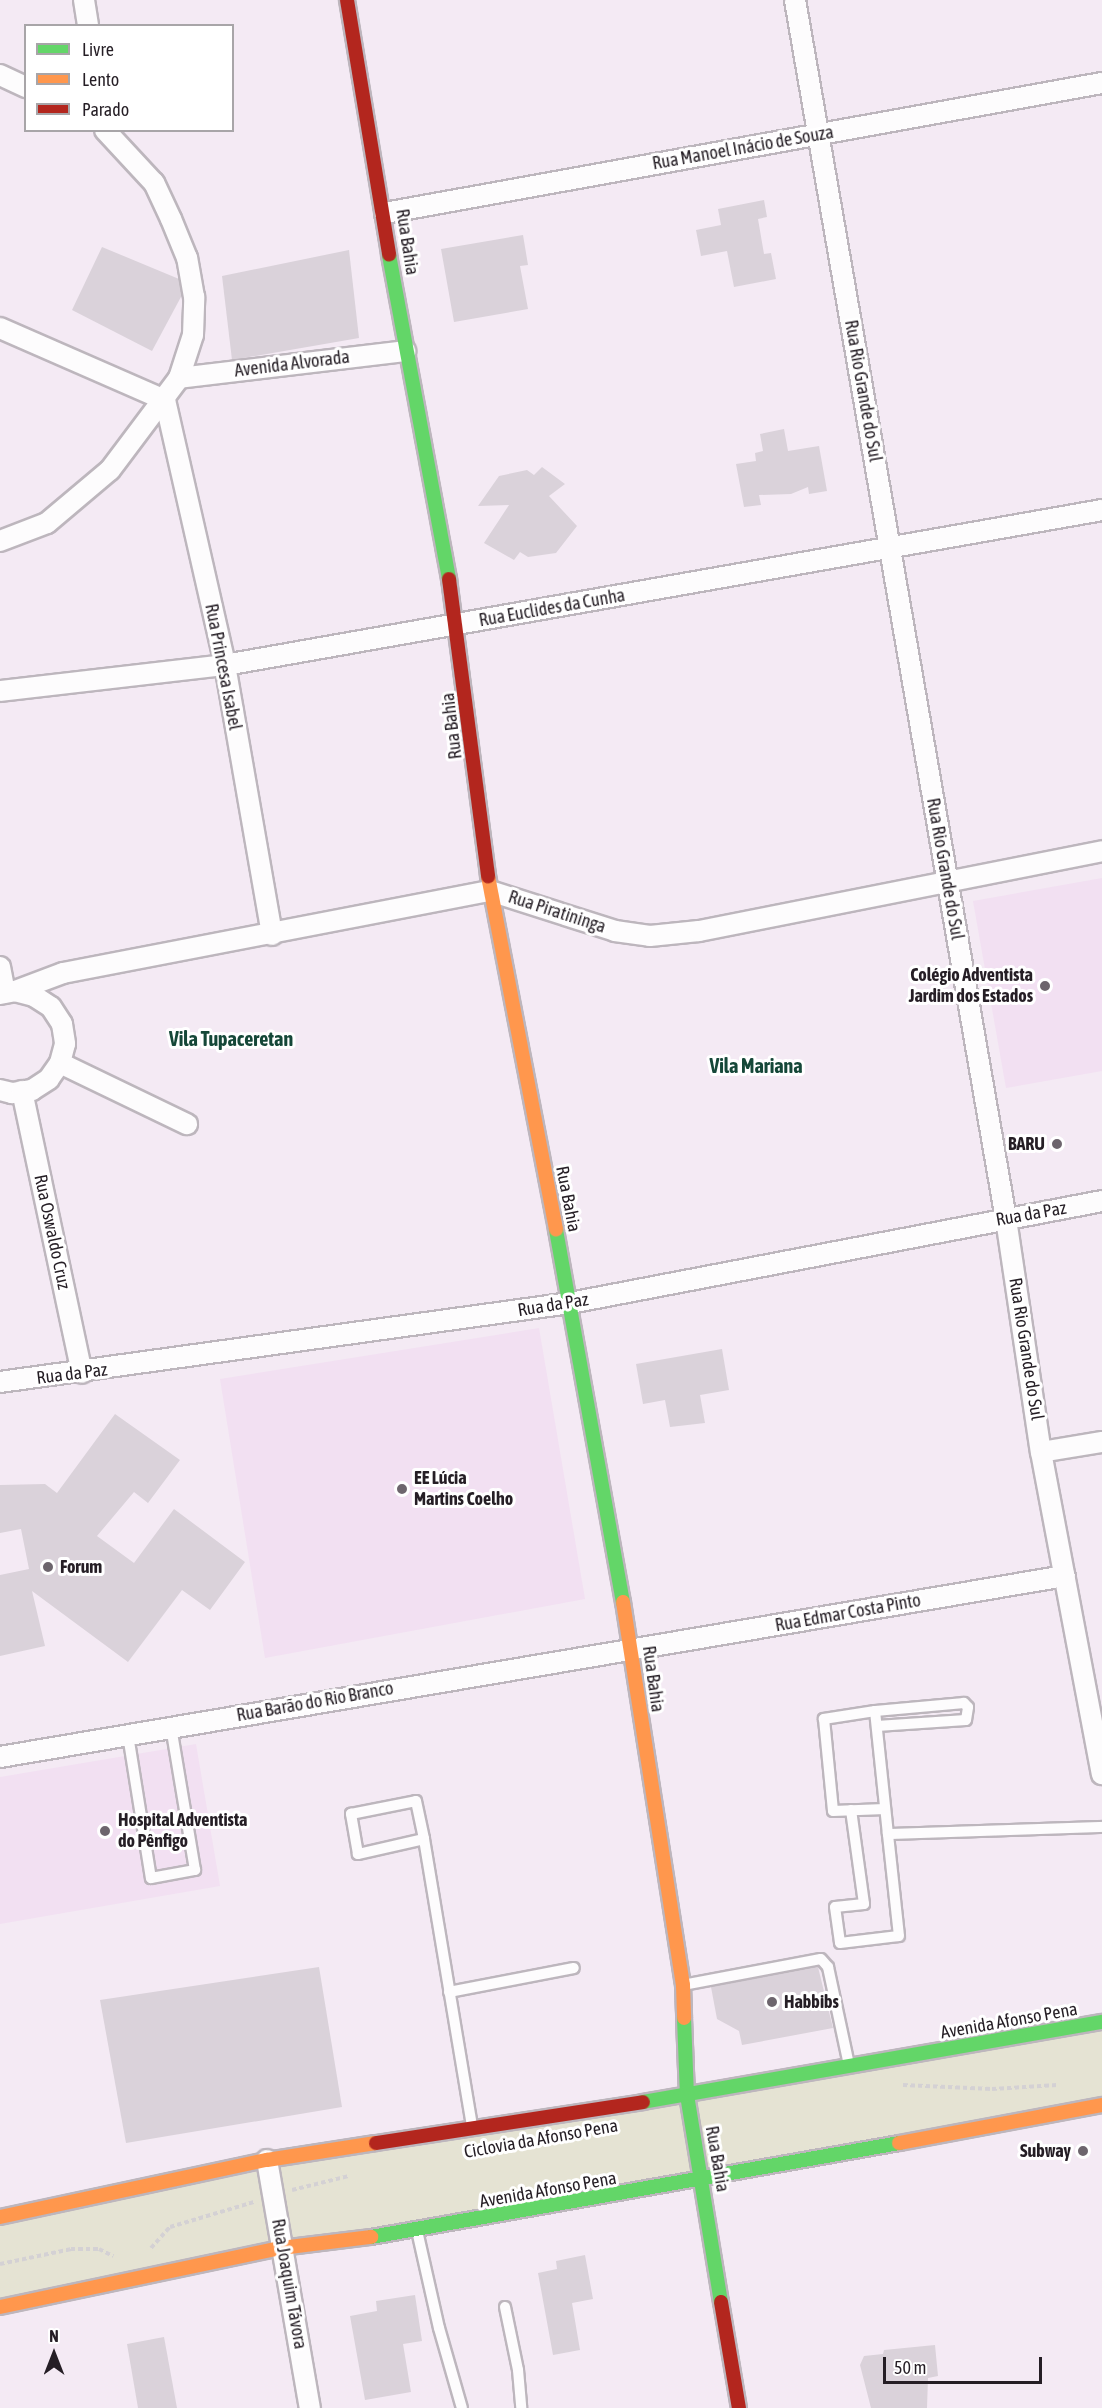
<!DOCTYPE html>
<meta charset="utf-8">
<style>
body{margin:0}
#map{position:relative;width:1102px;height:2408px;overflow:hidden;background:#f4eaf4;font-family:"Asap Condensed",sans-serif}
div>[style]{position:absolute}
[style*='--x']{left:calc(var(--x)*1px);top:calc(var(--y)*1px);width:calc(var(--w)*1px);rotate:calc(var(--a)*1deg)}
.built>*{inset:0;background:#f2e0f2}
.green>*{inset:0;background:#e5e3d3}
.building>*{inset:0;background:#dad2da}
.path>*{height:4px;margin-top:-2px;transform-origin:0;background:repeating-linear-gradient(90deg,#d4d1d4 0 4.5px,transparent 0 7.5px)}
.roads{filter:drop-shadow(2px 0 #bdb6bd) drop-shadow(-2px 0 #bdb6bd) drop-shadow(0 2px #bdb6bd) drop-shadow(0 -2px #bdb6bd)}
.lane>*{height:10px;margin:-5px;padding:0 5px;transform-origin:5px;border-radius:5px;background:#fdfcfd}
.street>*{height:20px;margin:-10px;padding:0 10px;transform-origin:10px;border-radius:10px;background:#fdfcfd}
.fast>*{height:14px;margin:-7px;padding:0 7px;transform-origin:7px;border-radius:7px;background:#63d668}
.slow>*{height:14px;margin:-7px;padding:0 7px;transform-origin:7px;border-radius:7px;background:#ff974d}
.jam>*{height:14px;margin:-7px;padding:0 7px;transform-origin:7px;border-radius:7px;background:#b3261e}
.dots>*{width:16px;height:16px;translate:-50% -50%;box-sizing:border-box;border:3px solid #fff;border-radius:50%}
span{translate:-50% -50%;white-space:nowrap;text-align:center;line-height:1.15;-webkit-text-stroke:6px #fff;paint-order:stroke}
.street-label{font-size:18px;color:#251e25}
.poi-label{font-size:18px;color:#251e25;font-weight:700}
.right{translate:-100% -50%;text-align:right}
.left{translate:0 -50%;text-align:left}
.neighbourhood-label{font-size:20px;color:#154738;font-weight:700}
.legend{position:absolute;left:24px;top:24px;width:210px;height:108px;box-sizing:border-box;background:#fff;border:2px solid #a8a5a8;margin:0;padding:8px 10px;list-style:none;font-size:18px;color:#251e25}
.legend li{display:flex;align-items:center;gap:12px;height:30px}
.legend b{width:30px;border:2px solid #a8a5a8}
.north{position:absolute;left:24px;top:2324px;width:60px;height:60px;-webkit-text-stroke:4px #fff;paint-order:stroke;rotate:0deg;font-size:16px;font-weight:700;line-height:24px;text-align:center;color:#251e25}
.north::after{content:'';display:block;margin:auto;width:21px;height:27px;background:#251e25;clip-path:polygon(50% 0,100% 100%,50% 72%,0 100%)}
.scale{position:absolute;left:883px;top:2357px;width:159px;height:27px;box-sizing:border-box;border:3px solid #251e25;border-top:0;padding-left:8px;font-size:18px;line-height:21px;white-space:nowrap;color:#251e25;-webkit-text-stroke:4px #fff;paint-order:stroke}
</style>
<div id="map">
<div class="built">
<i style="clip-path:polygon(1102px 878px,1102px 1071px,1006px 1088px,973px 901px)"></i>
<i style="clip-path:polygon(539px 1328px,585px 1599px,265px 1658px,220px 1379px)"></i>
<i style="clip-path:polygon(196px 1744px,220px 1886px,0 1924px,0 1777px)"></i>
</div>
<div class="green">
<i style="clip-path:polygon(1102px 2022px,1102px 2105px,0 2307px,0 2217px)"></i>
</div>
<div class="building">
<i style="clip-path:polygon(764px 200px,767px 217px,758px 219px,764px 254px,771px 253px,776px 279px,734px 287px,727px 251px,701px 256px,696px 230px,721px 225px,718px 209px)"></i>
<i style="clip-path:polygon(523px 235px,528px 265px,520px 266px,528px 309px,454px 322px,441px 249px)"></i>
<i style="clip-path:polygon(102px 247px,179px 279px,182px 295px,152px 351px,72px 310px)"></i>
<i style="clip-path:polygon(349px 250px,359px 338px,232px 360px,222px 276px)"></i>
<i style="clip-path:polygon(784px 429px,788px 451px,819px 446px,827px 491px,809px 494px,808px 487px,791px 494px,759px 495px,761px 505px,744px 507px,736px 464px,756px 461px,755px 453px,763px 451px,760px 434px)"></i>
<i style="clip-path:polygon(542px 467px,565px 484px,549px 496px,577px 526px,556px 553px,528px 557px,520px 552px,514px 560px,484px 543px,509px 505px,478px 506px,499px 476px,527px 470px,534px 475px)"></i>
<i style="clip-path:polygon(722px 1349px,729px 1390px,700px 1395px,705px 1423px,670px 1427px,665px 1400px,643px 1404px,636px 1364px)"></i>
<i style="clip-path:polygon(115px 1414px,180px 1460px,148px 1503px,134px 1492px,97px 1536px,134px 1563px,174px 1509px,245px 1562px,210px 1610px,182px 1590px,128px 1662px,32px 1591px,45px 1646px,0 1656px,0 1575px,29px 1569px,21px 1529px,0 1533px,0 1485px,45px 1484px,57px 1493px)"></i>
<i style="clip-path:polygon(319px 1967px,342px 2107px,126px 2143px,100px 2000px)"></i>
<i style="clip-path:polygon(818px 1967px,833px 2028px,742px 2045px,739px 2031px,717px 2019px,711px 1987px)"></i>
<i style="clip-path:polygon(585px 2255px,593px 2299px,572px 2303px,580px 2350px,553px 2355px,538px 2273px,557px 2269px,556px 2261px)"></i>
<i style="clip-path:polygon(415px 2295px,422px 2341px,403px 2344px,411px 2392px,365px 2400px,350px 2316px,377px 2311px,376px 2301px)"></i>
<i style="clip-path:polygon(164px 2337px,177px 2408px,138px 2408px,127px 2344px)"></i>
<i style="clip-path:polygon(935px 2345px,938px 2376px,928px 2378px,927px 2408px,871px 2408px,860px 2365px,864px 2356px,883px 2354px,884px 2350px)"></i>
</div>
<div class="path">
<i style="--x:903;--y:2085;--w:89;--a:2.6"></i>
<i style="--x:992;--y:2089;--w:65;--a:-3.5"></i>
<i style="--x:292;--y:2190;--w:59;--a:-13.8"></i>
<i style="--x:151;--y:2248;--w:28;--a:-48"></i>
<i style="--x:170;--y:2227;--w:88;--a:-16.6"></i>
<i style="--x:0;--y:2264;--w:73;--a:-11.9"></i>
<i style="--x:71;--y:2249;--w:28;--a:0"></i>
<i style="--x:99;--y:2249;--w:16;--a:27"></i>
</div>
<div class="roads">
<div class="lane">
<i style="--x:875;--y:1711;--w:52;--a:171.1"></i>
<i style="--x:824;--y:1719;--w:92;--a:84.4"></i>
<i style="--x:833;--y:1811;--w:52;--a:-2.2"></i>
<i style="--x:877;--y:1726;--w:89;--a:-3.9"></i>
<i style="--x:966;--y:1720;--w:13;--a:-81"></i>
<i style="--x:968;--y:1707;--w:6;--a:-135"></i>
<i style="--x:964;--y:1703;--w:89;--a:174.9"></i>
<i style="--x:875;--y:1711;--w:124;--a:84"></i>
<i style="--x:888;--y:1834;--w:214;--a:-1.9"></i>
<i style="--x:128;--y:1735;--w:145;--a:80.9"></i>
<i style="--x:151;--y:1878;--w:45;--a:-10.3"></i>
<i style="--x:195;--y:1870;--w:145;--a:-99.5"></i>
<i style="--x:416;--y:1801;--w:39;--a:78"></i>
<i style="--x:424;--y:1839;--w:68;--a:167.2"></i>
<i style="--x:358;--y:1854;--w:41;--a:-99.9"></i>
<i style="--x:351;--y:1814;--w:66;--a:-11.3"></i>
<i style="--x:851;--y:1810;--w:95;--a:82.1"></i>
<i style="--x:864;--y:1904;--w:29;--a:174"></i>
<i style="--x:835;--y:1907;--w:36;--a:82"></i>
<i style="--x:840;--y:1943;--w:59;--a:-6.8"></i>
<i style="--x:899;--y:1936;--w:103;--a:-96.2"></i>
<i style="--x:424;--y:1839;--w:290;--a:80.5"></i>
<i style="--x:683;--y:1985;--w:140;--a:-10.7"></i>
<i style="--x:821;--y:1959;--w:11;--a:49"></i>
<i style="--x:828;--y:1967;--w:100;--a:77.9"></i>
<i style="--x:449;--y:1992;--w:127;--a:-10.9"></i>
<i style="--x:418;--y:2235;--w:95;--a:77.3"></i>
<i style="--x:439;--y:2328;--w:83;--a:74"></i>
<i style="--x:505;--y:2307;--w:64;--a:78.3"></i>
<i style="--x:518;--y:2370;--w:38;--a:85"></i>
</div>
<div class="street">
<i style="--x:84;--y:0;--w:26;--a:81"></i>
<i style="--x:795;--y:0;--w:1237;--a:80.18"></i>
<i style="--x:1006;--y:1219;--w:236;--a:81.5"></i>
<i style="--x:1041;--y:1452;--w:328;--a:79.3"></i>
<i style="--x:0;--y:75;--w:29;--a:25"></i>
<i style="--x:385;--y:213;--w:729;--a:-10.28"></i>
<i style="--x:0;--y:328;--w:180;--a:23.6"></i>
<i style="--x:165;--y:400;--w:272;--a:77.2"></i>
<i style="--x:225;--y:665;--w:274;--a:80.1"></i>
<i style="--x:179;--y:378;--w:228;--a:-6.8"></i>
<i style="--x:0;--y:541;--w:50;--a:-21"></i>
<i style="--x:47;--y:523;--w:82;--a:-40.1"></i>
<i style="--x:110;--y:470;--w:115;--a:-53.1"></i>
<i style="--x:179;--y:378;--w:45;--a:-72"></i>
<i style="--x:193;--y:335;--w:38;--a:-88"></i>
<i style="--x:194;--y:297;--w:40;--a:-100"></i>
<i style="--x:187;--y:258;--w:42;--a:-112.3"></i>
<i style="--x:171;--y:219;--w:40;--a:-115"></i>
<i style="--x:154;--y:183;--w:72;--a:-132.8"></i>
<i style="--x:0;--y:691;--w:226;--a:-6.6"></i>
<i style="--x:225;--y:665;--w:891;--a:-10.02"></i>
<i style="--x:0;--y:967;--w:26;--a:79"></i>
<i style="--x:15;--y:991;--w:51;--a:-20.6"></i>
<i style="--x:63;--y:973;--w:435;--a:-10.9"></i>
<i style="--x:490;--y:891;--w:131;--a:17.7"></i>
<i style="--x:615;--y:931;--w:35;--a:8"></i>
<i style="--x:650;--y:936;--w:49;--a:-5.8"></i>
<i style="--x:699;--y:931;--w:411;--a:-11.2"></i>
<i style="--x:0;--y:994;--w:15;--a:-11"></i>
<i style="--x:15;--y:991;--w:20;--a:15"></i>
<i style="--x:34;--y:996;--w:20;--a:33"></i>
<i style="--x:51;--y:1007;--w:20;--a:57"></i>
<i style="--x:62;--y:1024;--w:20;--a:81"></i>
<i style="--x:65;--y:1044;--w:20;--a:105"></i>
<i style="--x:60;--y:1063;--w:19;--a:125"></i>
<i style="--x:49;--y:1079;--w:20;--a:147"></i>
<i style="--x:32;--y:1090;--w:20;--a:171"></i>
<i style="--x:12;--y:1093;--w:12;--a:-166"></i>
<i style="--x:60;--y:1063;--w:141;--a:25.7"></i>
<i style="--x:22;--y:1091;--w:288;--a:78"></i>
<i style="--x:0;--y:1382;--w:575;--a:-7.89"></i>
<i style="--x:570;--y:1303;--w:542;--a:-10.85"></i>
<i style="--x:1041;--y:1452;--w:62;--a:-9.3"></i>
<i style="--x:0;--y:1757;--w:1080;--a:-9.65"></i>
<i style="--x:267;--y:2160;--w:252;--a:80.2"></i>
</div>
<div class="fast">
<i style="--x:389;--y:255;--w:330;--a:79.5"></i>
<i style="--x:556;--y:1230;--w:378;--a:79.8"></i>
<i style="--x:684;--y:2018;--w:77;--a:87.8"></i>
<i style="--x:687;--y:2095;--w:210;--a:80.7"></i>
<i style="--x:643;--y:2102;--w:466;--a:-9.9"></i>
<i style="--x:371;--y:2237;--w:536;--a:-10.09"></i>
</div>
<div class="slow">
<i style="--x:488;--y:876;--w:360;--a:79.1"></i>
<i style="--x:623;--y:1602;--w:388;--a:81.1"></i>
<i style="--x:683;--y:1985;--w:33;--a:88"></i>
<i style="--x:899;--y:2143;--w:207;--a:-10.6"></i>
<i style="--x:0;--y:2217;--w:273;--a:-12.1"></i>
<i style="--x:267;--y:2160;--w:110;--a:-8.9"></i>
<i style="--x:0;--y:2307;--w:287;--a:-11.9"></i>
<i style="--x:281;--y:2248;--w:91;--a:-7"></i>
</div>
<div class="jam">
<i style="--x:347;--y:0;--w:258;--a:80.6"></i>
<i style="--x:449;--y:579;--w:300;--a:82.5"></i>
<i style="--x:376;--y:2143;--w:270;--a:-8.7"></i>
<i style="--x:721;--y:2302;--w:108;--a:80.4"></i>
</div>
</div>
<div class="dots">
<i style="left:1045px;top:986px;background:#6d656d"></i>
<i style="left:1057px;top:1144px;background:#6d656d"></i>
<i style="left:402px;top:1489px;background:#6d656d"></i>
<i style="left:48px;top:1567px;background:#6d656d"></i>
<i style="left:105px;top:1831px;background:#6d656d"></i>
<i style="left:772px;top:2002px;background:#6d656d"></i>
<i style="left:1083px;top:2151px;background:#6d656d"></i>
</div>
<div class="street-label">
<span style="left:743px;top:148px;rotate:-10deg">Rua Manoel Inácio de Souza</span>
<span style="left:407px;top:242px;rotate:81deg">Rua Bahia</span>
<span style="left:292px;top:364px;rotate:-7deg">Avenida Alvorada</span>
<span style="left:863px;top:391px;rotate:80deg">Rua Rio Grande do Sul</span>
<span style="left:552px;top:608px;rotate:-10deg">Rua Euclides da Cunha</span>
<span style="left:223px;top:667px;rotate:79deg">Rua Princesa Isabel</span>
<span style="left:452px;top:726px;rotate:-97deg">Rua Bahia</span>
<span style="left:945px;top:869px;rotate:80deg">Rua Rio Grande do Sul</span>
<span style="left:557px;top:912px;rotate:18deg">Rua Piratininga</span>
<span style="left:568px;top:1199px;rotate:79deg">Rua Bahia</span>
<span style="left:1031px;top:1214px;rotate:-10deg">Rua da Paz</span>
<span style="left:52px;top:1232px;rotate:78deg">Rua Oswaldo Cruz</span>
<span style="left:553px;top:1305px;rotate:-9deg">Rua da Paz</span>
<span style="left:1026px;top:1349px;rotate:81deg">Rua Rio Grande do Sul</span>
<span style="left:72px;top:1374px;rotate:-7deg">Rua da Paz</span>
<span style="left:848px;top:1613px;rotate:-10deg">Rua Edmar Costa Pinto</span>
<span style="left:653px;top:1679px;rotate:82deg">Rua Bahia</span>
<span style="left:315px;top:1702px;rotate:-10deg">Rua Barão do Rio Branco</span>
<span style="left:1009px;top:2021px;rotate:-10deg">Avenida Afonso Pena</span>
<span style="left:541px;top:2139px;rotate:-10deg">Ciclovia da Afonso Pena</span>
<span style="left:717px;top:2159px;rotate:80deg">Rua Bahia</span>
<span style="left:548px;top:2190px;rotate:-10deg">Avenida Afonso Pena</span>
<span style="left:289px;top:2284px;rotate:80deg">Rua Joaquim Távora</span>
</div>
<div class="poi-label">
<span class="right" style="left:1033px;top:986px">Colégio Adventista<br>Jardim dos Estados</span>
<span class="right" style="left:1045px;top:1144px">BARU</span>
<span class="left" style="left:414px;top:1489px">EE Lúcia<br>Martins Coelho</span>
<span class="left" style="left:60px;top:1567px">Forum</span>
<span class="left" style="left:118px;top:1831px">Hospital Adventista<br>do Pênfigo</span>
<span class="left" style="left:784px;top:2002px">Habbibs</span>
<span class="right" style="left:1071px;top:2151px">Subway</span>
</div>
<div class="neighbourhood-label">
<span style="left:231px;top:1038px">Vila Tupaceretan</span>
<span style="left:756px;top:1065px">Vila Mariana</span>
</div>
<ul class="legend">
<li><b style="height:8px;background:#63d668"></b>Livre</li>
<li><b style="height:8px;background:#ff974d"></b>Lento</li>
<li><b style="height:8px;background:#b3261e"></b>Parado</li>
</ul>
<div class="north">N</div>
<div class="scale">50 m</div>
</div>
